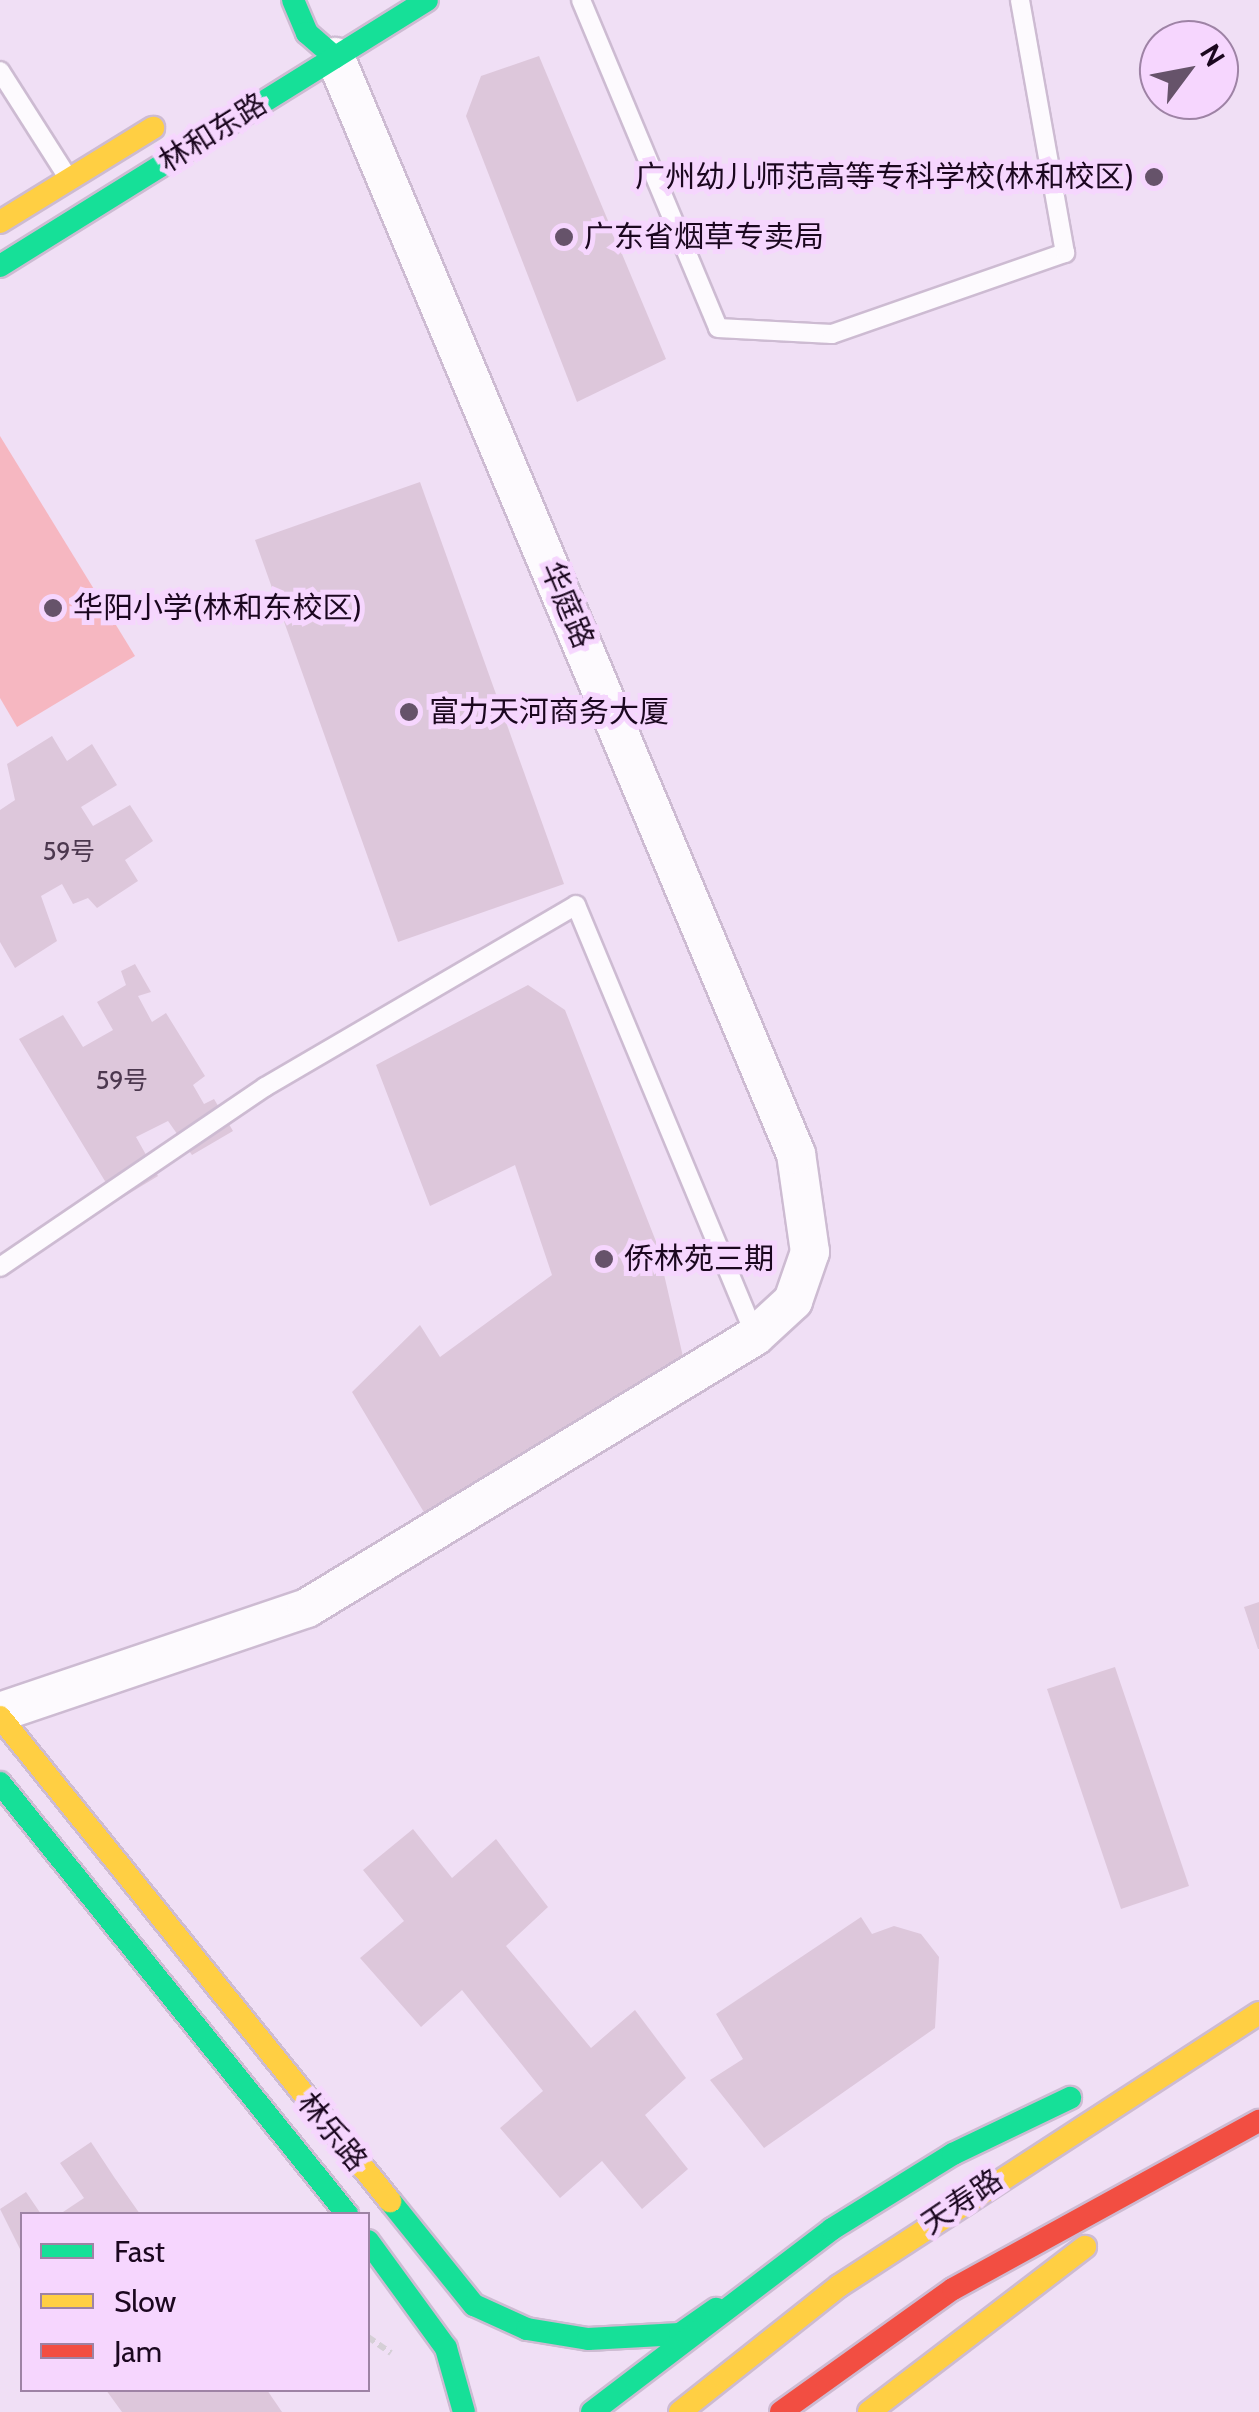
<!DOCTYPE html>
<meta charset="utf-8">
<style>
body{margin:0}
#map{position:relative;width:1259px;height:2412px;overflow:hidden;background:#f0dff5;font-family:Cabin,"Noto Sans SC",sans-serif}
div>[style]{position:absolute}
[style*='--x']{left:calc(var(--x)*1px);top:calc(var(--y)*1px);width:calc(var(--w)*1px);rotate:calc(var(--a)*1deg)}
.green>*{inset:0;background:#f6b7c1}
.building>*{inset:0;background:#ddc7db}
.path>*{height:6px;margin-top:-3px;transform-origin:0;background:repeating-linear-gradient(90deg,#d5cfd6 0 8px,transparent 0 13px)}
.roads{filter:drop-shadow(2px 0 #cdbbd2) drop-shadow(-2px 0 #cdbbd2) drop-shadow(0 2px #cdbbd2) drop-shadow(0 -2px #cdbbd2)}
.lane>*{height:18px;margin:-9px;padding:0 9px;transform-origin:9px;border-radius:9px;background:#fdfafe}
.street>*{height:38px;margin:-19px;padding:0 19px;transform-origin:19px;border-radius:19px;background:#fdfafe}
.fast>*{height:22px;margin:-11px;padding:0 11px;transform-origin:11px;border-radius:11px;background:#16e098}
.slow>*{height:22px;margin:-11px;padding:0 11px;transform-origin:11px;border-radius:11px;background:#ffcf43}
.jam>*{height:22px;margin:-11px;padding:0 11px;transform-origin:11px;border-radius:11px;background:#f24e42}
.dots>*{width:28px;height:28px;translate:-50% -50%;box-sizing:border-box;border:5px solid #f6d6fe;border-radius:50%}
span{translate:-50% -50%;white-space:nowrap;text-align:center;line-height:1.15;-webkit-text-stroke:10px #f6d6fe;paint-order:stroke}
.number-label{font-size:25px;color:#4c384f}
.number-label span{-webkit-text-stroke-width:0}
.street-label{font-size:30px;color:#1b071f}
.poi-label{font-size:30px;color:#1b071f}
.right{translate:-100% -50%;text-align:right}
.left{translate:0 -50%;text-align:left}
.legend{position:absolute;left:20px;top:2212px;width:350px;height:180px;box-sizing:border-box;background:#f6d6fe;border:2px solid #9e83a5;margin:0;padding:12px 18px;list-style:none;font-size:30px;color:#1b071f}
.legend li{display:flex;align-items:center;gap:20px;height:50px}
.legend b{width:50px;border:2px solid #9e83a5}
.north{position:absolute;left:1139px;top:20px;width:100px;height:100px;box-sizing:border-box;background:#f6d6fe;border:2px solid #9e83a5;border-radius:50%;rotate:58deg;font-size:28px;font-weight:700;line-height:40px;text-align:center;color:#1b071f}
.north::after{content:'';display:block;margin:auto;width:35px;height:45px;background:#66536a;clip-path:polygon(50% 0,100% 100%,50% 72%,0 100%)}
</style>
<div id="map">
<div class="green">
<i style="clip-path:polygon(0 436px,135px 656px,17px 727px,0 698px)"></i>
</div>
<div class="building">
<i style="clip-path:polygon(539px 56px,666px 359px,577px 402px,466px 116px,481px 76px)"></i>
<i style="clip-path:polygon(420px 482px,564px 884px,398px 942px,255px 540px)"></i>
<i style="clip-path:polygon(52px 736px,67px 761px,92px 744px,117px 785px,81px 807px,93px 826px,130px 805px,153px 841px,125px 860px,138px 881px,97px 908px,88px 898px,73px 904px,62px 884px,41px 896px,57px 941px,15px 968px,0 942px,0 810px,15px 800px,7px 764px)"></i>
<i style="clip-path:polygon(135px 964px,151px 992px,138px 996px,152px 1022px,166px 1013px,205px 1076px,193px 1085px,204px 1104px,214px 1099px,233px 1131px,192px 1155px,168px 1121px,136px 1137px,158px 1176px,117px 1201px,19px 1039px,63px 1015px,83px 1047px,113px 1030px,97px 1002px,126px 985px,121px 971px)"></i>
<i style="clip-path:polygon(528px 985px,565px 1010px,657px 1244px,687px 1374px,428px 1519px,352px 1392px,420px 1325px,440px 1357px,552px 1275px,515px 1165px,430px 1206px,376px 1065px)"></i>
<i style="clip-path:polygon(1259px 1602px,1259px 1649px,1258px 1649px,1244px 1607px)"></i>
<i style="clip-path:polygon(1115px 1667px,1189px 1886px,1121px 1909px,1047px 1689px)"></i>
<i style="clip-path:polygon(413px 1829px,452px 1878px,496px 1839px,548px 1907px,506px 1946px,591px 2048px,635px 2010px,686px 2078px,645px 2115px,688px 2169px,642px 2209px,602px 2161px,560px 2198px,500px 2128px,543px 2091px,462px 1990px,421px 2027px,360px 1958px,404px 1921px,363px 1870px)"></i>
<i style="clip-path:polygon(861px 1917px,872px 1934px,894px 1926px,921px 1934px,939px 1957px,935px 2028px,764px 2148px,710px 2080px,743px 2059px,716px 2014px)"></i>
<i style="clip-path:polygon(91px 2142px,114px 2177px,140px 2214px,60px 2214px,84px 2198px,60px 2163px)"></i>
<i style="clip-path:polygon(26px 2192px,41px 2214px,22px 2214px,22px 2253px,0 2209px)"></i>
<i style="clip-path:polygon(106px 2390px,267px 2390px,282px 2412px,122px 2412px)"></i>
</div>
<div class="path">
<i style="--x:368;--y:2337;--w:28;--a:35"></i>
</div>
<div class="roads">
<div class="lane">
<i style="--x:581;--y:0;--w:355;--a:67.3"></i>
<i style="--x:718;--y:328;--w:114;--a:3"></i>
<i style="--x:832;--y:334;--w:247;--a:-19.2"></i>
<i style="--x:1065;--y:253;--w:257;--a:-100.1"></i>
<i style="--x:0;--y:71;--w:125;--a:57.5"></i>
<i style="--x:0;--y:1267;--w:320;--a:-34.2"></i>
<i style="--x:265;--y:1087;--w:360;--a:-30.3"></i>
<i style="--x:576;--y:905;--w:467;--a:67.4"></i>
</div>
<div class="street">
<i style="--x:0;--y:1712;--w:324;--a:-18.7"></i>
<i style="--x:307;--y:1608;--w:524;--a:-31.26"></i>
<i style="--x:755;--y:1336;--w:52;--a:-42.6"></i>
<i style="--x:793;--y:1301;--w:52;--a:-70.9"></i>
<i style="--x:810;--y:1252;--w:99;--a:-98.1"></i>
<i style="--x:796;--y:1154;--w:1190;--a:-112.79"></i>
</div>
<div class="fast">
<i style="--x:293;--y:0;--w:36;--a:67"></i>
<i style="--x:307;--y:33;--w:37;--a:41"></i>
<i style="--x:0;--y:266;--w:503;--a:-31.92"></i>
<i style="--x:0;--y:1783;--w:553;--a:51.16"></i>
<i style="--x:390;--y:2201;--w:134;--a:51.1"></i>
<i style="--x:474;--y:2305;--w:58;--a:24.4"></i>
<i style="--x:527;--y:2329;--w:62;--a:9.3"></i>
<i style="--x:588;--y:2339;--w:92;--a:-3.1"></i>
<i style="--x:680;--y:2334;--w:44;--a:-34.8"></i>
<i style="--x:368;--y:2241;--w:132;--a:53.9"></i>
<i style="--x:446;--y:2348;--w:66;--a:74.3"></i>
<i style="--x:592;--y:2412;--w:302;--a:-37.3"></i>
<i style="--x:832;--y:2229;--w:142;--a:-31.8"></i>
<i style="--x:953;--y:2154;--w:130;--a:-25.6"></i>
</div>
<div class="slow">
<i style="--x:0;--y:222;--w:180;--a:-31.6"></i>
<i style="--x:0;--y:1717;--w:622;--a:51.14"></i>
<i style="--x:680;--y:2412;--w:203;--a:-38.4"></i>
<i style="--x:839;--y:2286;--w:501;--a:-33.02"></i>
<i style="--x:869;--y:2412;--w:272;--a:-37.4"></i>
</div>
<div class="jam">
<i style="--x:781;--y:2412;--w:211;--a:-35.6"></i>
<i style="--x:953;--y:2289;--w:349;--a:-28.8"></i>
</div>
</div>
<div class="dots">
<i style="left:1154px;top:177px;background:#66536a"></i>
<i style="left:564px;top:237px;background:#66536a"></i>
<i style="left:53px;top:608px;background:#66536a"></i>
<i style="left:409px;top:712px;background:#66536a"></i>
<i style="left:604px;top:1259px;background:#66536a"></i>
</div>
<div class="number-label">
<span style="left:69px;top:851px">59号</span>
<span style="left:122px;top:1080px">59号</span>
</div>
<div class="street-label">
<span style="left:213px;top:133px;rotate:-32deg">林和东路</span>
<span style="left:567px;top:605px;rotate:67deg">华庭路</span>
<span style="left:332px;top:2132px;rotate:51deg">林乐路</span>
<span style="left:962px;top:2202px;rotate:-34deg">天寿路</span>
</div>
<div class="poi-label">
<span class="right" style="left:1134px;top:177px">广州幼儿师范高等专科学校(林和校区)</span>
<span class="left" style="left:584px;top:237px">广东省烟草专卖局</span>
<span class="left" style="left:73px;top:608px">华阳小学(林和东校区)</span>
<span class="left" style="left:429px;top:712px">富力天河商务大厦</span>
<span class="left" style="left:624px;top:1259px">侨林苑三期</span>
</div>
<ul class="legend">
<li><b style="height:12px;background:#16e098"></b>Fast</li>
<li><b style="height:12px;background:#ffcf43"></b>Slow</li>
<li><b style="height:12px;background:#f24e42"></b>Jam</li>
</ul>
<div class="north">N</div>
</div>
